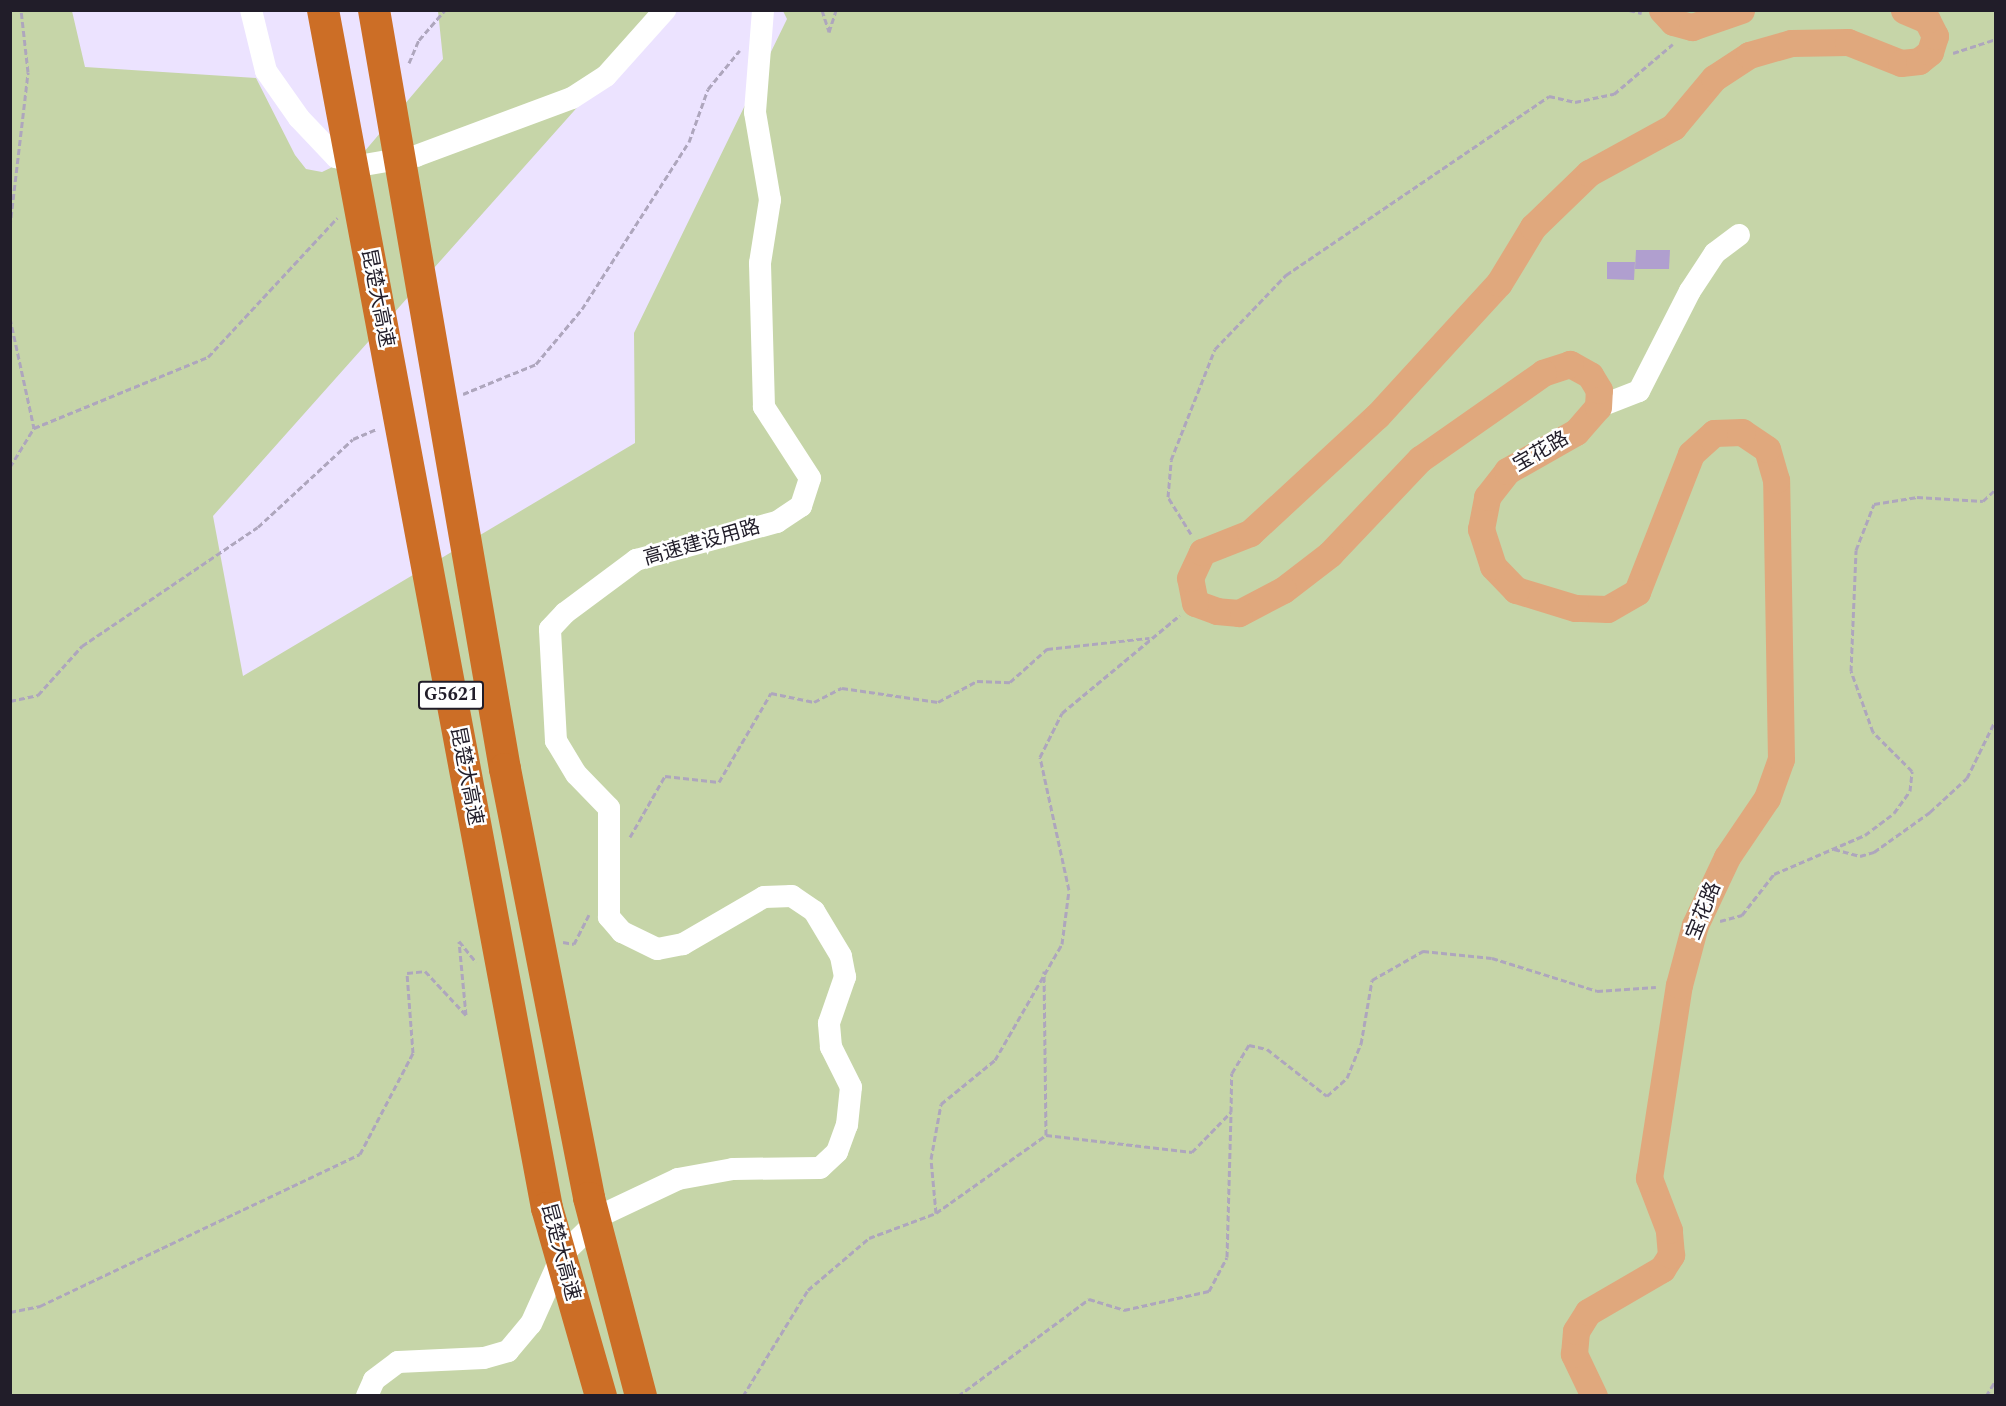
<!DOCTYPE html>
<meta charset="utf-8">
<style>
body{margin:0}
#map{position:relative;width:2006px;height:1406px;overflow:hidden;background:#ece3ff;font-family:Spectral,"Noto Sans SC",serif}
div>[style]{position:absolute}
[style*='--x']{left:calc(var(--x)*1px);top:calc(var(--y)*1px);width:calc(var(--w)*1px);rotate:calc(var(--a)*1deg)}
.green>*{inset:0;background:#c6d5a8}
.building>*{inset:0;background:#b09fcf}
.path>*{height:3px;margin-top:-1.5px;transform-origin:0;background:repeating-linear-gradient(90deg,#aea6bd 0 6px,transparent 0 9px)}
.minor>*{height:22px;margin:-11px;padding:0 11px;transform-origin:11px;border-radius:11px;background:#fff}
.major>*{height:27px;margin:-13.5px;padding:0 13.5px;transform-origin:13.5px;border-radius:13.5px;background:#e0a87d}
.highway>*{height:32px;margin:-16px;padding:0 16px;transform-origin:16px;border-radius:16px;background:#cc6e26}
span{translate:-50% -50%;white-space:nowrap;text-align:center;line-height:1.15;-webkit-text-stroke:5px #fff;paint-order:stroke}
.shield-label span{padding:2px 4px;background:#fff;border:2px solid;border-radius:4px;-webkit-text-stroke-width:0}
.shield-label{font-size:18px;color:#211d29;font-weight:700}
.street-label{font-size:20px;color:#211d29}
.frame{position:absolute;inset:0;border:12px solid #211d29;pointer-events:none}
</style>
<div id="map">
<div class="green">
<i style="clip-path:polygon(11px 11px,72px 11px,85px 67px,256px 78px,295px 155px,306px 169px,322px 172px,364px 152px,443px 59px,438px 11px,663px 11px,213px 516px,243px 676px,635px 443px,634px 333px,787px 19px,783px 11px,1995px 11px,1995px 1395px,11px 1395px)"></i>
</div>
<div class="building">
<i style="clip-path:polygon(1636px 250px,1670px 250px,1669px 269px,1635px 269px)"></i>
<i style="clip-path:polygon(1607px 262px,1635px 262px,1634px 280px,1607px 279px)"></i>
</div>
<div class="path">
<i style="--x:822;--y:10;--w:23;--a:72"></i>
<i style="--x:829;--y:32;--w:23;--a:-72"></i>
<i style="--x:1629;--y:10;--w:13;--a:13"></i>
<i style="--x:1953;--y:53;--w:45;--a:-18"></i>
<i style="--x:409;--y:63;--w:25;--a:-67"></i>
<i style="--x:419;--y:40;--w:40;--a:-49"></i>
<i style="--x:10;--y:226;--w:155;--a:-83.3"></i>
<i style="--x:28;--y:72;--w:62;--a:-96.4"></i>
<i style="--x:10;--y:318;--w:113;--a:77.7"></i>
<i style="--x:463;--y:394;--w:79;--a:-22.3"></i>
<i style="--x:536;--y:364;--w:72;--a:-50.1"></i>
<i style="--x:582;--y:309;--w:198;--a:-57.4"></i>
<i style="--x:689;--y:142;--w:56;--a:-70.3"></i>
<i style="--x:708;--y:89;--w:50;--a:-50.6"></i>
<i style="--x:10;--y:467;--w:46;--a:-58.4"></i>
<i style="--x:34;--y:428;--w:188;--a:-22.2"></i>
<i style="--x:208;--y:357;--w:190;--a:-47.1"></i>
<i style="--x:1191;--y:534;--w:44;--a:-121.9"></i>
<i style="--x:1168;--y:497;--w:37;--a:-85"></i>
<i style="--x:1171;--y:460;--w:119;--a:-68.4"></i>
<i style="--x:1215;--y:349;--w:103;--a:-46.2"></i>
<i style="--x:1286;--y:275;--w:318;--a:-34.2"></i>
<i style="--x:1549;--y:96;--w:27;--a:13"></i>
<i style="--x:1575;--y:102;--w:40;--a:-12"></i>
<i style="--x:1614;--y:94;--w:77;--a:-40.3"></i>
<i style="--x:10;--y:701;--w:29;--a:-12"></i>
<i style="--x:38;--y:695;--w:66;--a:-48.1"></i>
<i style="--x:82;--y:646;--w:212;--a:-34.1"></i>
<i style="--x:258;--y:527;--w:129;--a:-42.8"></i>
<i style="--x:353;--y:439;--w:26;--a:-23"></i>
<i style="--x:630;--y:837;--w:70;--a:-60.2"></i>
<i style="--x:665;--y:776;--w:54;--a:6.3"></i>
<i style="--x:719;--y:782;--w:103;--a:-59.7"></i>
<i style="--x:771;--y:693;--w:44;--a:11.8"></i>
<i style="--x:814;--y:702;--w:31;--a:-27"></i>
<i style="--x:842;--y:688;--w:97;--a:8.3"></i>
<i style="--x:938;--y:702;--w:44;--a:-28.3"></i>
<i style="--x:977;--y:681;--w:33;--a:2"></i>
<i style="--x:1010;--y:682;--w:50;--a:-41.7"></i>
<i style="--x:1047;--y:649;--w:103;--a:-6.2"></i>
<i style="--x:1834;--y:849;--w:27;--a:15"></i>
<i style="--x:1860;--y:856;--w:15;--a:-16"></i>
<i style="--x:1874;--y:852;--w:69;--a:-35.5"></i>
<i style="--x:1930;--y:812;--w:50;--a:-42.6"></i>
<i style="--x:1967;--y:778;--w:66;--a:-63.8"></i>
<i style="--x:1720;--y:921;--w:23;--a:-15"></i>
<i style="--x:1742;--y:915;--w:52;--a:-52"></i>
<i style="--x:1774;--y:874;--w:99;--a:-23.2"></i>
<i style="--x:1865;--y:835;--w:36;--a:-37"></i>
<i style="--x:1894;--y:813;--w:27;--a:-54"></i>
<i style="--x:1910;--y:791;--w:20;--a:-84"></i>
<i style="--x:1912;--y:771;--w:55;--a:-135"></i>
<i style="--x:1873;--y:732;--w:65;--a:-109.8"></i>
<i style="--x:1851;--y:671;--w:121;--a:-87.6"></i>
<i style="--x:1856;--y:550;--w:49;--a:-68.6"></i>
<i style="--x:1874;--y:504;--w:44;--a:-9.2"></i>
<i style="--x:1917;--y:497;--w:66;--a:3.5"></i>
<i style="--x:1983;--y:501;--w:18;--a:-43"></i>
<i style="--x:563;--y:942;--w:11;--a:10"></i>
<i style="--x:574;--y:944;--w:33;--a:-63"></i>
<i style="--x:1046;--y:1135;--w:147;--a:6.6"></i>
<i style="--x:1192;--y:1152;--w:56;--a:-45.7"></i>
<i style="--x:1231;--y:1112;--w:39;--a:-89"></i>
<i style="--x:1232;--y:1073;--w:33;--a:-59"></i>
<i style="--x:1249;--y:1045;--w:18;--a:13"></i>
<i style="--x:1267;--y:1049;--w:76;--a:38.1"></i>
<i style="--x:1327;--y:1096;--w:27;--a:-42"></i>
<i style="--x:1347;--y:1078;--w:37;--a:-68"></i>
<i style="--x:1361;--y:1044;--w:65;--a:-80.2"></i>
<i style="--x:1372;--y:980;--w:59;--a:-29.6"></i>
<i style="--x:1423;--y:951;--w:69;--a:5.8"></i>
<i style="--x:1492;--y:958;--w:110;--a:17.4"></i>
<i style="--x:1597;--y:991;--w:59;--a:-3.9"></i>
<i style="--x:936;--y:1213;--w:135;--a:-35.3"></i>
<i style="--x:1046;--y:1135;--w:164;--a:-90.7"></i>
<i style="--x:10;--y:1312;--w:31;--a:-11"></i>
<i style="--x:40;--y:1306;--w:354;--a:-25.4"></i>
<i style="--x:360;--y:1154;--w:114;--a:-62.3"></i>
<i style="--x:413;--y:1053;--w:80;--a:-94.3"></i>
<i style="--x:407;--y:973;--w:18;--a:-6"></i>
<i style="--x:425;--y:971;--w:60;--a:47"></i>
<i style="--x:466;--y:1015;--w:74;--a:-95.4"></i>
<i style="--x:459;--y:941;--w:27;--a:51"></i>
<i style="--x:743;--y:1396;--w:124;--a:-58.5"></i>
<i style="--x:808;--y:1290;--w:80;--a:-40.4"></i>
<i style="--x:869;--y:1238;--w:72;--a:-20.5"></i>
<i style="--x:936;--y:1213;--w:54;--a:-95.3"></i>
<i style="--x:931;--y:1159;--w:56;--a:-79.7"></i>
<i style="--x:941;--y:1104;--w:70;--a:-39.2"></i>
<i style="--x:995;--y:1060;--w:134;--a:-60"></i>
<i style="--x:1062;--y:944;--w:54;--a:-82.6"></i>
<i style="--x:1069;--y:890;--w:136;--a:-102.3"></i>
<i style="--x:1040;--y:757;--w:49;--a:-63.4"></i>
<i style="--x:1062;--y:713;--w:153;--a:-39.7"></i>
<i style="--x:958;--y:1396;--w:163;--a:-36.5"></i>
<i style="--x:1089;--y:1299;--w:37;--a:17"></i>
<i style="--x:1124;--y:1310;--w:87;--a:-12.6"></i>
<i style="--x:1209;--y:1291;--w:38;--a:-62"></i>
<i style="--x:1227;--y:1257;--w:143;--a:-88.4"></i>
<i style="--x:1986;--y:1396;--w:19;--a:-58"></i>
</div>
<div class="minor">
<i style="--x:251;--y:10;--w:63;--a:76.2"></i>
<i style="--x:266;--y:71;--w:57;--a:54.9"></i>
<i style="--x:299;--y:118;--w:54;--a:46.5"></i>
<i style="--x:336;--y:157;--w:29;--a:16"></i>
<i style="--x:364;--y:165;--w:53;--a:-9.8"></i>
<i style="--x:416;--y:156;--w:166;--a:-20.4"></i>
<i style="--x:572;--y:98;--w:40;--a:-32.9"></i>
<i style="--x:606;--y:76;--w:89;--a:-48.2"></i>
<i style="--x:1598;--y:407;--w:44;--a:-21.3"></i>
<i style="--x:1639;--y:391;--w:112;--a:-63"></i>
<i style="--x:1690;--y:291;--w:45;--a:-56.7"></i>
<i style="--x:1715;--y:253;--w:30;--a:-37"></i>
<i style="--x:367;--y:1396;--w:17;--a:-66"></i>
<i style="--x:374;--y:1380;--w:30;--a:-37"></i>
<i style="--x:398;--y:1362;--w:86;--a:-2.7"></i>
<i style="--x:484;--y:1358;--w:25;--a:-16"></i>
<i style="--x:508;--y:1351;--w:35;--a:-50"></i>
<i style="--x:531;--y:1324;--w:76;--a:-65.8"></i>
<i style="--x:562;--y:1255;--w:59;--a:-44.3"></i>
<i style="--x:604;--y:1214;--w:82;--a:-25.3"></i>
<i style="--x:678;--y:1179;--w:56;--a:-10.3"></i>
<i style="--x:733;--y:1169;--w:87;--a:-0.7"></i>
<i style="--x:820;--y:1168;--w:23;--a:-43"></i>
<i style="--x:837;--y:1152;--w:29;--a:-70"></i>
<i style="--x:847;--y:1125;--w:38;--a:-84"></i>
<i style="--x:851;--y:1087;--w:45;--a:-116.6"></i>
<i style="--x:831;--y:1047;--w:24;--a:-95"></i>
<i style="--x:829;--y:1023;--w:49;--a:-70.8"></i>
<i style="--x:845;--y:977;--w:21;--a:-101"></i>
<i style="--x:841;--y:956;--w:52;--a:-121"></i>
<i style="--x:814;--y:911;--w:27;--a:-146"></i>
<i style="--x:792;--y:896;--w:28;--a:178"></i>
<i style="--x:764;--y:897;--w:94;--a:149.9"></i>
<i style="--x:683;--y:944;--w:26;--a:169"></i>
<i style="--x:657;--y:949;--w:39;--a:-154"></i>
<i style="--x:622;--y:932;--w:20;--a:-131"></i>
<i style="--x:609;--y:917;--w:109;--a:-90"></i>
<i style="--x:609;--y:808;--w:47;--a:-134.1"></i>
<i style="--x:576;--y:774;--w:39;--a:-121"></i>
<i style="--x:556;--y:741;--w:112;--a:-93.1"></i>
<i style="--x:550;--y:629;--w:22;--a:-47"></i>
<i style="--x:565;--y:613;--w:89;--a:-36.7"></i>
<i style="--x:636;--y:560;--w:146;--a:-15.1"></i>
<i style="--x:777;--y:522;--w:29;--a:-34"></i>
<i style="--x:801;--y:506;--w:29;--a:-72"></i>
<i style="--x:810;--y:478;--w:85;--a:-122.9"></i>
<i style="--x:764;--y:407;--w:144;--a:-91.6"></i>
<i style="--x:760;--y:263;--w:64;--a:-81"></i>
<i style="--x:770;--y:200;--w:89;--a:-99.7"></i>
<i style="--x:755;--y:112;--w:102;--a:-85.5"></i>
</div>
<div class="major">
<i style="--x:1662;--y:10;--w:16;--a:47"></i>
<i style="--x:1673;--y:22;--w:20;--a:15"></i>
<i style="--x:1692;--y:27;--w:52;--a:-19.1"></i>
<i style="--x:1594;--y:1396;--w:47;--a:-115.5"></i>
<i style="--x:1574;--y:1354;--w:23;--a:-85"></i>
<i style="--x:1576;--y:1331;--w:22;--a:-58"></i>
<i style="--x:1588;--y:1312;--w:86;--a:-30.2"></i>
<i style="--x:1662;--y:1269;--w:17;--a:-57"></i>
<i style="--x:1671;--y:1255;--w:25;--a:-95"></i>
<i style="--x:1669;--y:1230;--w:56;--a:-111"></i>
<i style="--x:1649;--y:1178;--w:195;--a:-81.2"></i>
<i style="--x:1679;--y:985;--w:62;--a:-75.1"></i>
<i style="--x:1695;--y:925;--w:75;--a:-64.8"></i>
<i style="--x:1727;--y:857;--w:71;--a:-55.9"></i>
<i style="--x:1767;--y:798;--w:41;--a:-70.3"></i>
<i style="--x:1781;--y:759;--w:279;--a:-91"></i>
<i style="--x:1776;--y:480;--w:32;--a:-106"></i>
<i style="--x:1767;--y:449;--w:30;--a:-146"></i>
<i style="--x:1742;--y:432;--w:28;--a:178"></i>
<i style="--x:1714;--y:433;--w:31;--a:138"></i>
<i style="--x:1691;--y:454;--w:148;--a:111.4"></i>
<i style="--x:1637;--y:592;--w:34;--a:150"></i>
<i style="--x:1607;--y:609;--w:32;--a:-178"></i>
<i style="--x:1575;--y:608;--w:62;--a:-163"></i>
<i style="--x:1516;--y:590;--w:33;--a:-134"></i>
<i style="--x:1493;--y:566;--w:39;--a:-108"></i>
<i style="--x:1481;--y:529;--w:33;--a:-79"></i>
<i style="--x:1487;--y:497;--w:33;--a:-52"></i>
<i style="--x:1507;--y:471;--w:79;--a:-29.5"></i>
<i style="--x:1576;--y:432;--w:33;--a:-49"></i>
<i style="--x:1598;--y:407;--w:17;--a:-87"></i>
<i style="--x:1599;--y:390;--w:17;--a:-121"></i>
<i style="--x:1590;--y:375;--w:23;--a:-151"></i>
<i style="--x:1570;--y:364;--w:28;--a:162"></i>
<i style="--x:1543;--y:373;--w:150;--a:145"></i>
<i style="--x:1420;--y:459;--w:131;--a:133.5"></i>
<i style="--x:1330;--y:554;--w:59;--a:142.5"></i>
<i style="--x:1283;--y:590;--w:50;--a:152.4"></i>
<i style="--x:1239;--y:613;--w:22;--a:-175"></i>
<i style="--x:1217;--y:611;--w:23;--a:-160"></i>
<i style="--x:1195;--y:603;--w:25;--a:-101"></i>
<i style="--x:1190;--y:578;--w:29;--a:-65"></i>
<i style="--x:1202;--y:552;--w:52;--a:-21.6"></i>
<i style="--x:1250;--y:533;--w:173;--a:-42.7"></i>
<i style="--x:1377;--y:416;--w:180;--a:-47.5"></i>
<i style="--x:1499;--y:283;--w:66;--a:-58.7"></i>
<i style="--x:1533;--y:227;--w:78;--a:-44"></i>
<i style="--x:1589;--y:173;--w:96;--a:-28.7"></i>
<i style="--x:1673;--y:127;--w:64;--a:-50.1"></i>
<i style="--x:1714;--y:78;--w:42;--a:-33.3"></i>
<i style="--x:1749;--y:55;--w:44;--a:-15.9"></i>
<i style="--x:1791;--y:43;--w:57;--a:-1"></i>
<i style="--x:1848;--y:42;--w:57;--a:21.6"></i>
<i style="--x:1901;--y:63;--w:18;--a:-6"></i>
<i style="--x:1919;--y:61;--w:14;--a:-39"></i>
<i style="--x:1930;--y:52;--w:17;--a:-73"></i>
<i style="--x:1935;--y:36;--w:18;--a:-117"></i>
<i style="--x:1927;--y:20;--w:25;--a:-157"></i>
</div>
<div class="highway">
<i style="--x:323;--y:10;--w:1219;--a:79.41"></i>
<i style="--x:547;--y:1208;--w:196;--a:74"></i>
<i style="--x:374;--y:10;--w:770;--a:80.21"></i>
<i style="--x:505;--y:769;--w:437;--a:78.9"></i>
<i style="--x:589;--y:1198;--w:205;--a:75.3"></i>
</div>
<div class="shield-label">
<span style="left:451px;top:695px">G5621</span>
</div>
<div class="street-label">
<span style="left:377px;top:298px;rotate:79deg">昆楚大高速</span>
<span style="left:1541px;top:452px;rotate:-30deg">宝花路</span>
<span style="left:702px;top:543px;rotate:-16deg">高速建设用路</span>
<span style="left:466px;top:776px;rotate:79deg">昆楚大高速</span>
<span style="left:1704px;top:911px;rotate:-68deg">宝花路</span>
<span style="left:560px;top:1252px;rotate:75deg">昆楚大高速</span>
</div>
<div class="frame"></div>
</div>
